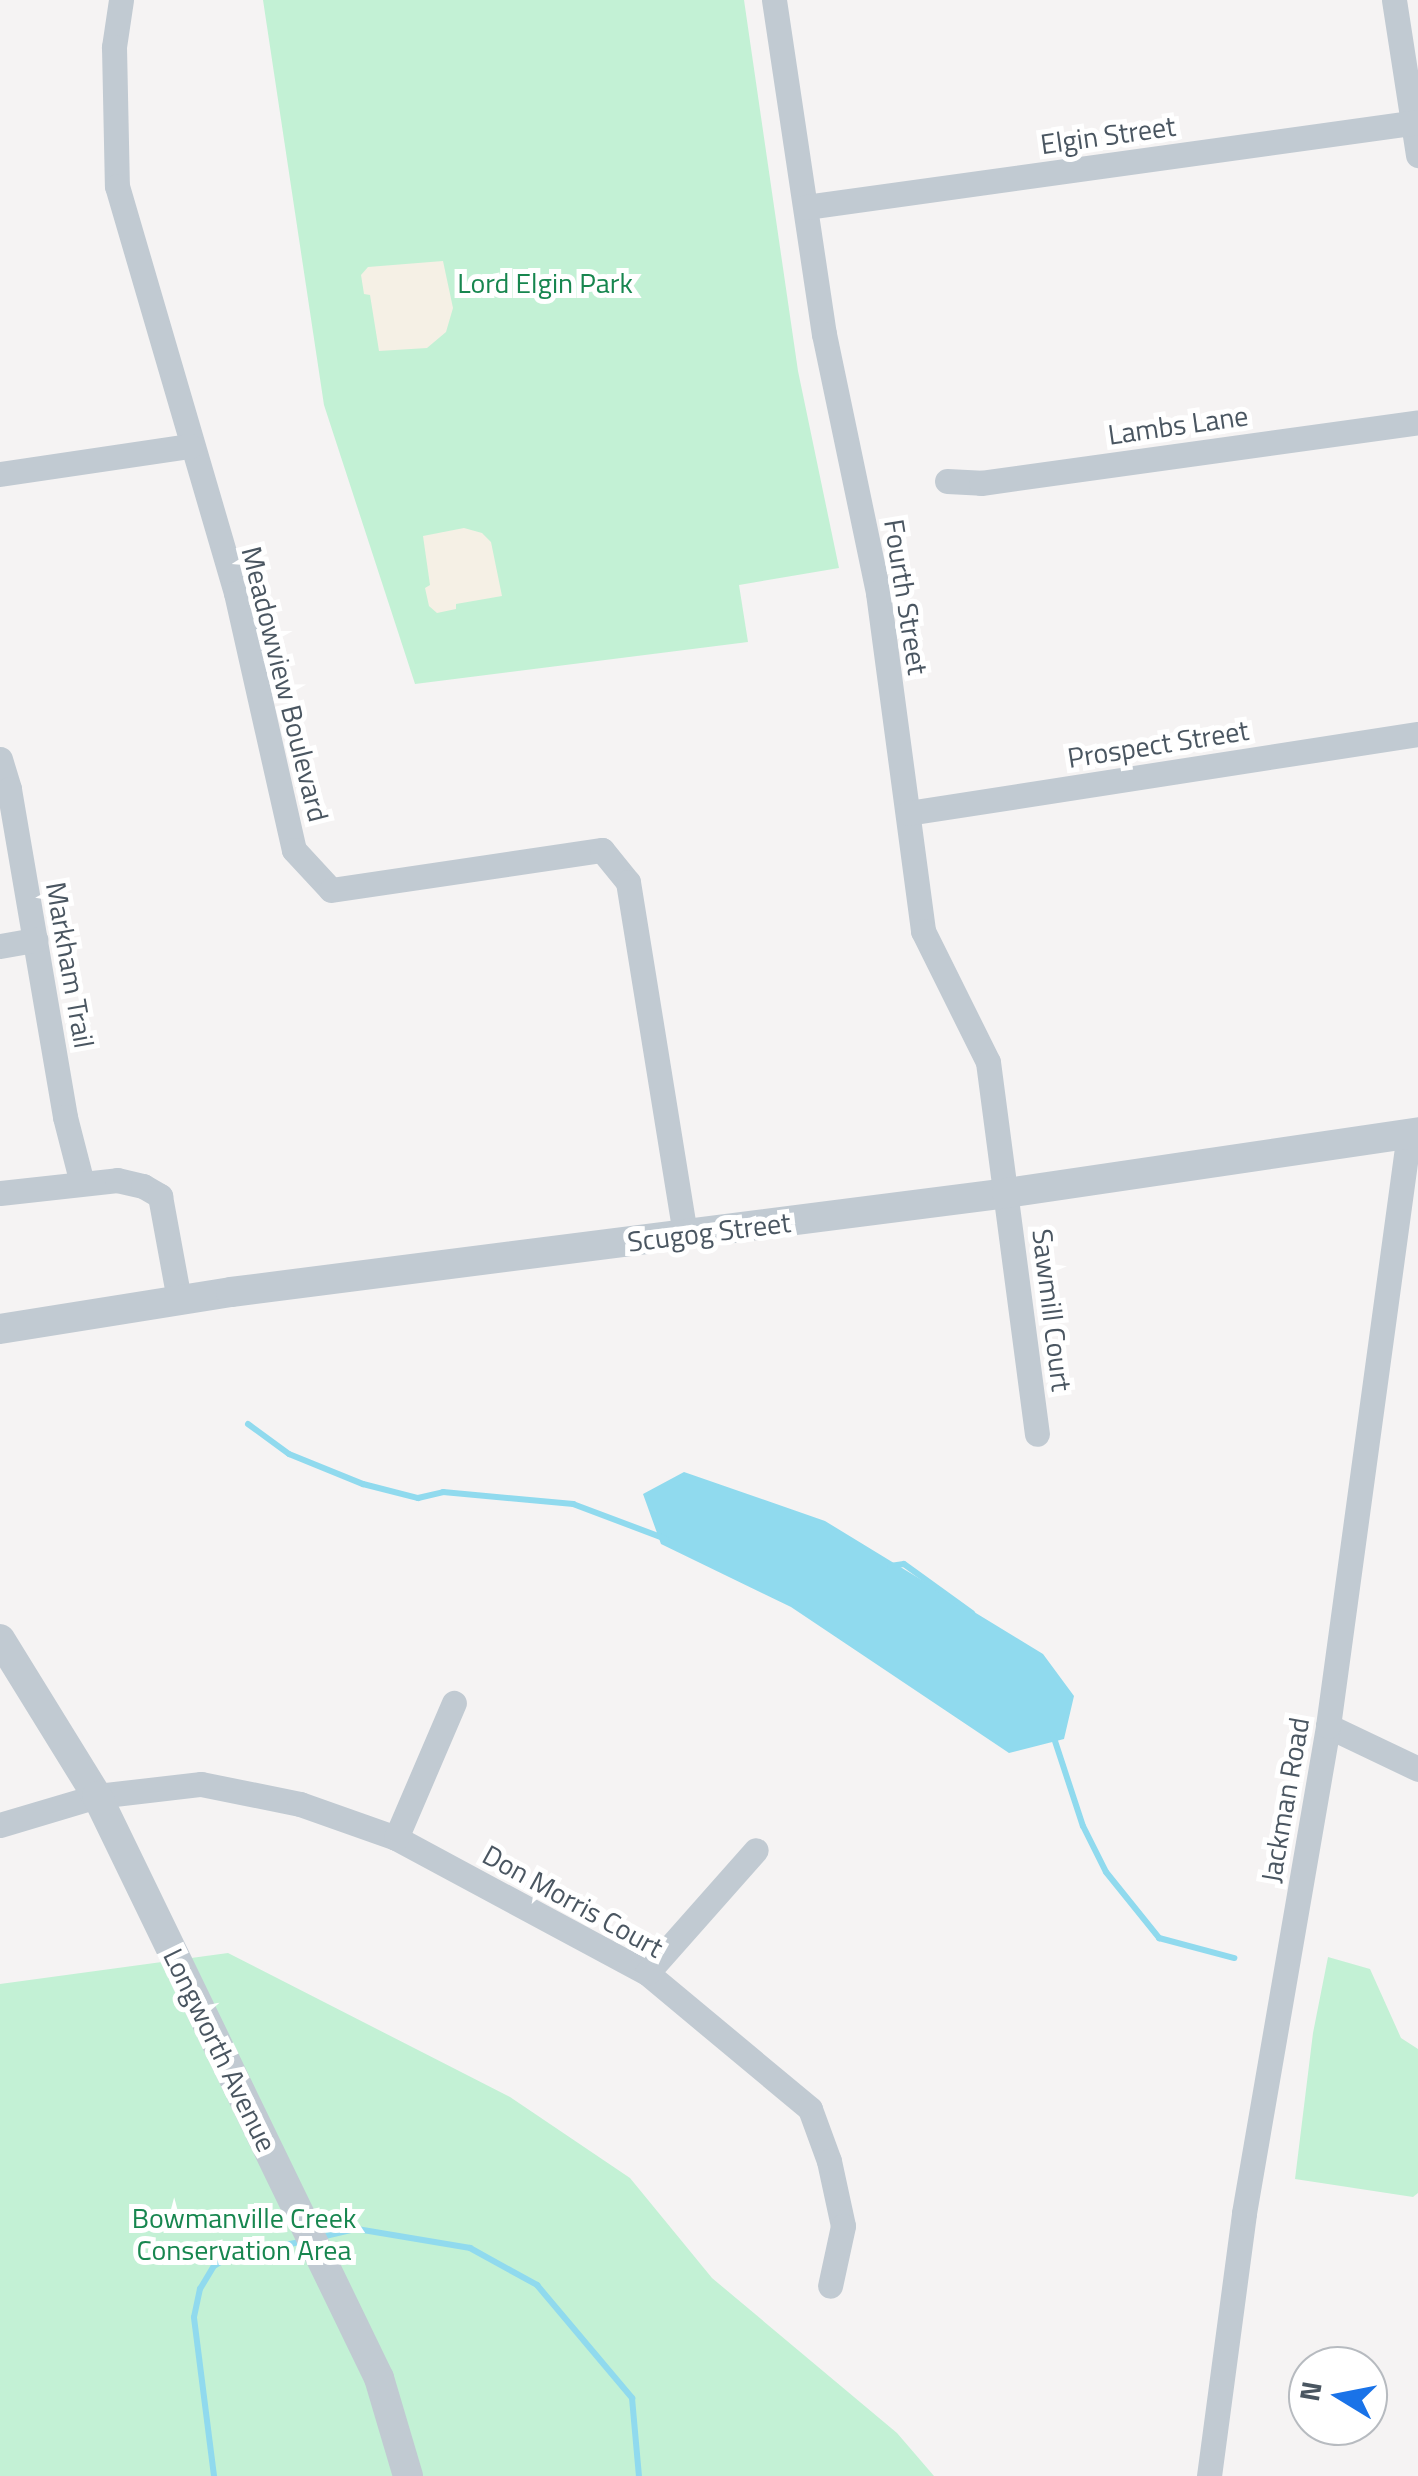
<!DOCTYPE html>
<style>
body{margin:0}
#map{position:relative;width:1418px;height:2476px;overflow:hidden;background:#f5f3f3;font-family:"Titillium Web",sans-serif}
div>[style]{position:absolute}
[style*='--x']{left:calc(var(--x)*1px);top:calc(var(--y)*1px);width:calc(var(--w)*1px);rotate:calc(var(--a)*1deg)}
.green>*{inset:0;background:#c3f1d5}
.sand>*{inset:0;background:#f5f0e5}
.water>*{inset:0;background:#90daee}
.stream>*{height:6px;margin:-3px;padding:0 3px;transform-origin:3px;border-radius:3px;background:#90daee}
.minor>*{height:25px;margin:-12.5px;padding:0 12.5px;transform-origin:12.5px;border-radius:12.5px;background:#c1cad2}
.tertiary>*{height:30px;margin:-15px;padding:0 15px;transform-origin:15px;border-radius:15px;background:#c1cad2}
span{translate:-50% -50%;white-space:nowrap;text-align:center;line-height:1.15;-webkit-text-stroke:10px #fff;paint-order:stroke}
.street-label{font-size:28px;color:#4a5661}
.park-label{font-size:28px;color:#17864f}
.north{position:absolute;left:1288px;top:2346px;width:100px;height:100px;box-sizing:border-box;background:#fff;border:2px solid #b7bbc0;border-radius:50%;rotate:280deg;font-size:28px;font-weight:700;line-height:40px;text-align:center;color:#4a5661}
.north::after{content:'';display:block;margin:auto;width:35px;height:45px;background:#1a73e8;clip-path:polygon(50% 0,100% 100%,50% 72%,0 100%)}
</style>
<div id="map">
<div class="green">
<i style="clip-path:polygon(263px 0,744px 0,798px 371px,839px 568px,739px 585px,748px 642px,415px 684px,324px 405px)"></i>
<i style="clip-path:polygon(228px 1953px,510px 2097px,630px 2178px,712px 2278px,897px 2433px,934px 2476px,0 2476px,0 1984px)"></i>
<i style="clip-path:polygon(1328px 1957px,1370px 1969px,1401px 2038px,1418px 2049px,1418px 2193px,1413px 2197px,1295px 2179px,1313px 2033px)"></i>
</div>
<div class="sand">
<i style="clip-path:polygon(443px 261px,453px 308px,446px 332px,427px 348px,379px 351px,370px 295px,364px 294px,361px 275px,368px 267px)"></i>
<i style="clip-path:polygon(464px 528px,482px 533px,491px 542px,502px 596px,456px 604px,456px 609px,437px 613px,429px 606px,425px 588px,430px 585px,423px 536px)"></i>
</div>
<div class="water">
<i style="clip-path:polygon(684px 1472px,825px 1521px,1043px 1654px,1074px 1696px,1064px 1739px,1009px 1753px,791px 1607px,661px 1544px,643px 1494px)"></i>
</div>
<div class="stream">
<i style="--x:248;--y:1424;--w:51;--a:36.2"></i>
<i style="--x:289;--y:1454;--w:80;--a:22.1"></i>
<i style="--x:363;--y:1484;--w:57;--a:14.3"></i>
<i style="--x:418;--y:1498;--w:26;--a:-13"></i>
<i style="--x:443;--y:1492;--w:131;--a:5.3"></i>
<i style="--x:573;--y:1504;--w:99;--a:20.6"></i>
<i style="--x:890;--y:1566;--w:14;--a:-8"></i>
<i style="--x:904;--y:1564;--w:84;--a:35.8"></i>
<i style="--x:1053;--y:1735;--w:96;--a:71.8"></i>
<i style="--x:1083;--y:1826;--w:51;--a:63.4"></i>
<i style="--x:1106;--y:1872;--w:85;--a:51.2"></i>
<i style="--x:1159;--y:1938;--w:78;--a:14.9"></i>
<i style="--x:321;--y:2237;--w:37;--a:-13"></i>
<i style="--x:357;--y:2229;--w:115;--a:9.5"></i>
<i style="--x:470;--y:2248;--w:77;--a:28.9"></i>
<i style="--x:537;--y:2285;--w:148;--a:49.9"></i>
<i style="--x:632;--y:2398;--w:78;--a:84.9"></i>
<i style="--x:214;--y:2476;--w:160;--a:-97.2"></i>
<i style="--x:194;--y:2317;--w:29;--a:-78"></i>
<i style="--x:200;--y:2289;--w:27;--a:-59"></i>
<i style="--x:214;--y:2266;--w:17;--a:-31"></i>
<i style="--x:229;--y:2257;--w:77;--a:-12"></i>
</div>
<div class="minor">
<i style="--x:121;--y:0;--w:48;--a:98.5"></i>
<i style="--x:114;--y:47;--w:139;--a:88.8"></i>
<i style="--x:117;--y:186;--w:424;--a:73.7"></i>
<i style="--x:236;--y:593;--w:263;--a:77.3"></i>
<i style="--x:294;--y:850;--w:54;--a:47.2"></i>
<i style="--x:331;--y:890;--w:274;--a:-8.4"></i>
<i style="--x:602;--y:850;--w:41;--a:50.9"></i>
<i style="--x:628;--y:882;--w:358;--a:80.8"></i>
<i style="--x:774;--y:0;--w:338;--a:81.5"></i>
<i style="--x:824;--y:334;--w:265;--a:78.2"></i>
<i style="--x:878;--y:593;--w:341;--a:82.4"></i>
<i style="--x:923;--y:931;--w:146;--a:63.6"></i>
<i style="--x:988;--y:1062;--w:375;--a:82.5"></i>
<i style="--x:1394;--y:0;--w:157;--a:81.2"></i>
<i style="--x:806;--y:207;--w:618;--a:-7.91"></i>
<i style="--x:0;--y:474;--w:192;--a:-8.4"></i>
<i style="--x:947;--y:481;--w:34;--a:3"></i>
<i style="--x:981;--y:483;--w:441;--a:-7.9"></i>
<i style="--x:0;--y:759;--w:31;--a:73"></i>
<i style="--x:9;--y:789;--w:333;--a:80.3"></i>
<i style="--x:65;--y:1117;--w:68;--a:75.6"></i>
<i style="--x:908;--y:813;--w:516;--a:-8.81"></i>
<i style="--x:0;--y:946;--w:36;--a:-10"></i>
<i style="--x:0;--y:1193;--w:118;--a:-6.3"></i>
<i style="--x:117;--y:1180;--w:27;--a:13"></i>
<i style="--x:143;--y:1186;--w:20;--a:30"></i>
<i style="--x:160;--y:1196;--w:106;--a:79.6"></i>
<i style="--x:1328;--y:1726;--w:100;--a:25.5"></i>
<i style="--x:0;--y:1825;--w:101;--a:-16.6"></i>
<i style="--x:97;--y:1796;--w:105;--a:-6.6"></i>
<i style="--x:201;--y:1784;--w:101;--a:11.4"></i>
<i style="--x:300;--y:1804;--w:102;--a:19.5"></i>
<i style="--x:396;--y:1838;--w:285;--a:28.3"></i>
<i style="--x:647;--y:1973;--w:212;--a:39.8"></i>
<i style="--x:810;--y:2109;--w:55;--a:69.9"></i>
<i style="--x:829;--y:2161;--w:66;--a:77.8"></i>
<i style="--x:843;--y:2226;--w:61;--a:102.2"></i>
<i style="--x:396;--y:1838;--w:147;--a:-66.8"></i>
<i style="--x:647;--y:1973;--w:164;--a:-48.5"></i>
<i style="--x:1209;--y:2476;--w:265;--a:-82.4"></i>
<i style="--x:1244;--y:2213;--w:494;--a:-80.2"></i>
<i style="--x:1328;--y:1726;--w:599;--a:-82.22"></i>
</div>
<div class="tertiary">
<i style="--x:0;--y:1329;--w:234;--a:-9.1"></i>
<i style="--x:231;--y:1292;--w:782;--a:-7.27"></i>
<i style="--x:1007;--y:1193;--w:416;--a:-8.4"></i>
<i style="--x:0;--y:1639;--w:185;--a:58.3"></i>
<i style="--x:97;--y:1796;--w:647;--a:64.15"></i>
<i style="--x:379;--y:2378;--w:102;--a:73.5"></i>
</div>
<div class="street-label">
<span style="left:1108px;top:135px;rotate:-8deg">Elgin Street</span>
<span style="left:1178px;top:425px;rotate:-8deg">Lambs Lane</span>
<span style="left:906px;top:597px;rotate:81deg">Fourth Street</span>
<span style="left:285px;top:684px;rotate:76deg">Meadowview Boulevard</span>
<span style="left:1158px;top:744px;rotate:-9deg">Prospect Street</span>
<span style="left:70px;top:965px;rotate:80deg">Markham Trail</span>
<span style="left:709px;top:1232px;rotate:-7deg">Scugog Street</span>
<span style="left:1052px;top:1310px;rotate:83deg">Sawmill Court</span>
<span style="left:1285px;top:1800px;rotate:-80deg">Jackman Road</span>
<span style="left:573px;top:1901px;rotate:29deg">Don Morris Court</span>
<span style="left:220px;top:2050px;rotate:64deg">Longworth Avenue</span>
</div>
<div class="park-label">
<span style="left:545px;top:283px">Lord Elgin Park</span>
<span style="left:244px;top:2234px">Bowmanville Creek<br>Conservation Area</span>
</div>
<div class="north">N</div>
</div>
